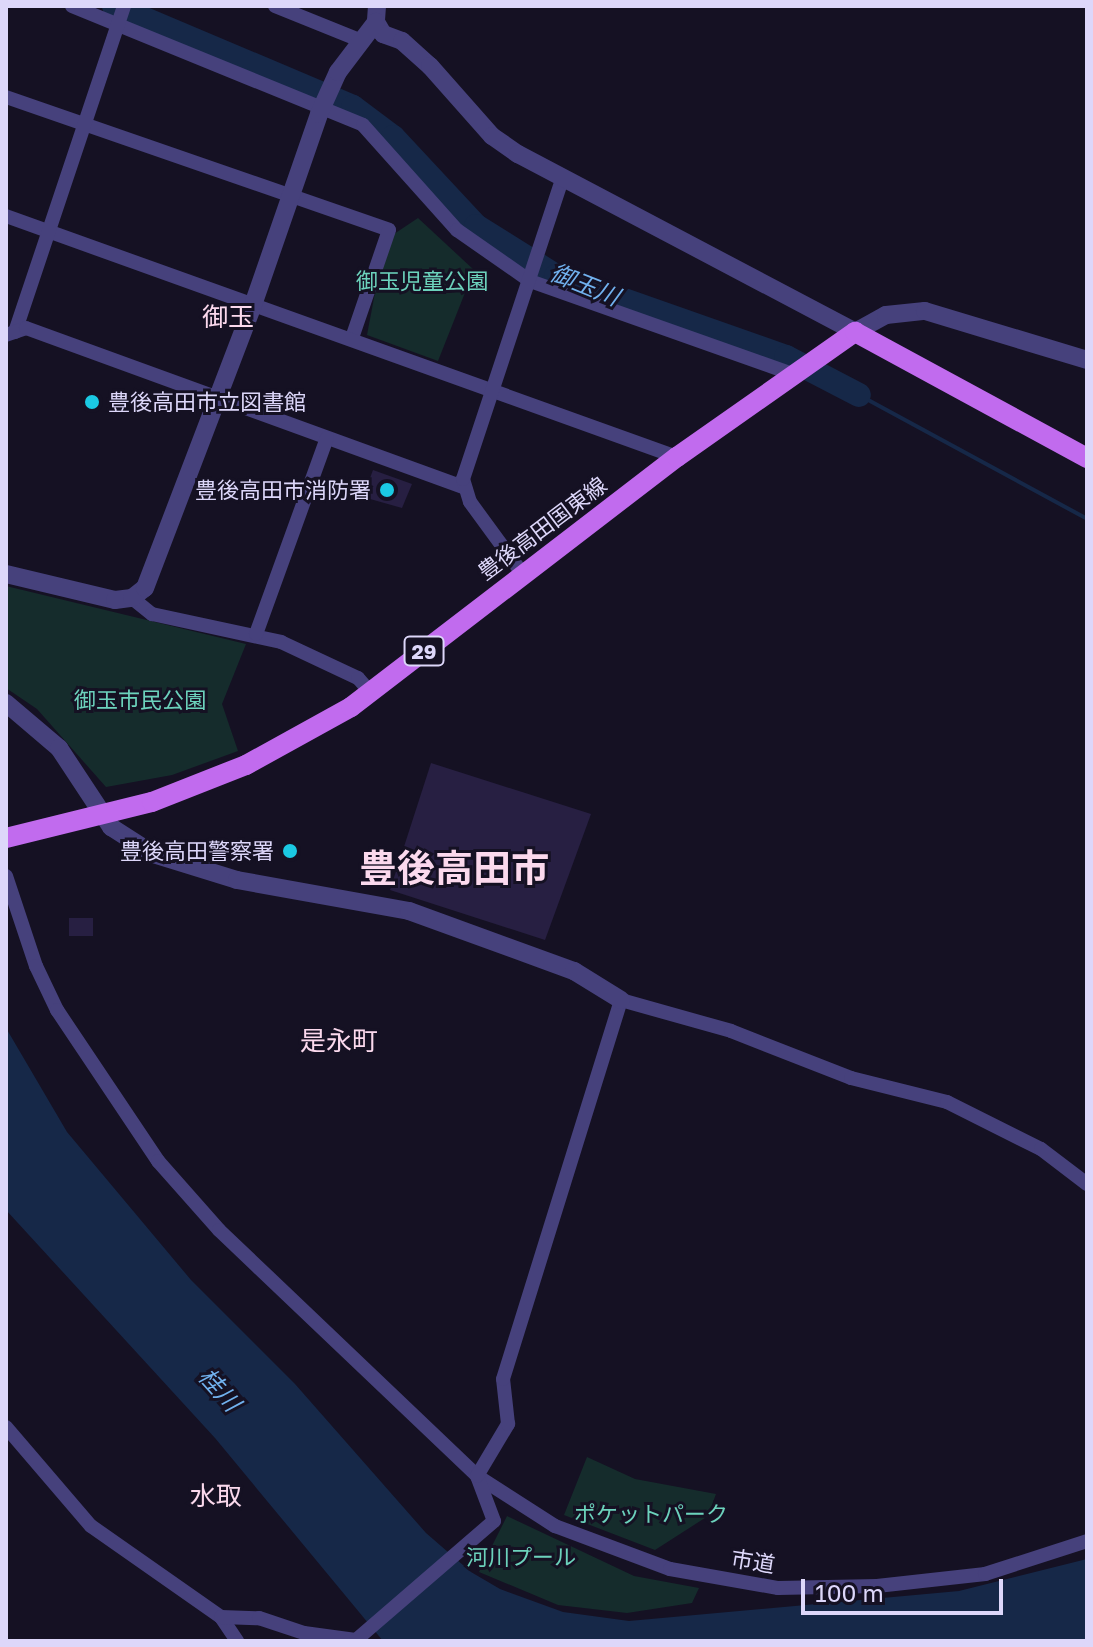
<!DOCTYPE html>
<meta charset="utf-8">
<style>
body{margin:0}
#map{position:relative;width:1093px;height:1647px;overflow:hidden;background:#151123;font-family:"Golos Text","Noto Sans JP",sans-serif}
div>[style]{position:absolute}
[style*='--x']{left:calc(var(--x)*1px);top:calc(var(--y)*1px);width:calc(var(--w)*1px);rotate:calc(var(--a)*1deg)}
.green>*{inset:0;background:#152c2c}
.water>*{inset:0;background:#162848}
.stream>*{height:4px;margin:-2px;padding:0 2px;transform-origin:2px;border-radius:2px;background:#162848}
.river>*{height:24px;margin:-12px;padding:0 12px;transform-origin:12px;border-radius:12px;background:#162848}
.building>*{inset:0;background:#271f42}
.minor>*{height:14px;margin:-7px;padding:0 7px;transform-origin:7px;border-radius:7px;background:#46417c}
.tertiary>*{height:18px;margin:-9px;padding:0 9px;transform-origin:9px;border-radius:9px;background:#46417c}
.primary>*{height:20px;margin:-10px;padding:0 10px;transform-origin:10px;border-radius:10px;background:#c16bee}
.dots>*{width:22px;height:22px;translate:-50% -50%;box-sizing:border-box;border:4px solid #151123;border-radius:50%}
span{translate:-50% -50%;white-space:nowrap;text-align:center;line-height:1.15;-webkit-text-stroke:6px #151123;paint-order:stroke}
.shield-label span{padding:2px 6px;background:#151123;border:2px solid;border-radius:6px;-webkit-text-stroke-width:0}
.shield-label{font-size:20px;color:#ddd7fa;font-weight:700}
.park-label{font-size:22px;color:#6cd2bc}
.poi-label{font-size:22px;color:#ddd7fa}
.left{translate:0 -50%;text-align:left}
.right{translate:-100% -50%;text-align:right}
.street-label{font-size:22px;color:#ddd7fa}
.water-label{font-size:24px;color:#71b1ee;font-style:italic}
.quarter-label{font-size:26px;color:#fbd9ed}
.town-label{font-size:38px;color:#fbd9ed;font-weight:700}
.frame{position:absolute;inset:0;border:8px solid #ddd7fa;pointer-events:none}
.scale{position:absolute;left:801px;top:1579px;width:202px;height:36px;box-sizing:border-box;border:4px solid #ddd7fa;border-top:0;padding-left:10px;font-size:24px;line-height:28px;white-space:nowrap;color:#ddd7fa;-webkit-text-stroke:6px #151123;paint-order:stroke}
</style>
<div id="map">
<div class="green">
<i style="clip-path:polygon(418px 218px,474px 270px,438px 361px,367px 335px,385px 240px)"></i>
<i style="clip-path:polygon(6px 586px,246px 644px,222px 704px,238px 751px,172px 775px,106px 787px,37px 709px,6px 688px)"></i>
<i style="clip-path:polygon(587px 1457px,635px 1479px,716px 1494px,708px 1516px,655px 1550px,564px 1515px)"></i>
<i style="clip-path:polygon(507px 1516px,634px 1576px,699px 1588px,692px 1603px,627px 1613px,558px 1605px,479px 1572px)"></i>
</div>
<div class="water">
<i style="clip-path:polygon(6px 1028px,67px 1132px,191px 1280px,295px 1384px,426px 1533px,471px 1572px,500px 1589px,563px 1612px,629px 1621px,959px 1591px,1087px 1559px,1087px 1641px,383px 1641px,215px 1438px,6px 1210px)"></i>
</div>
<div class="stream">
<i style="--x:859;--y:395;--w:260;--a:28.5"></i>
</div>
<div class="river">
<i style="--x:114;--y:6;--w:259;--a:22.9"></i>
<i style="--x:353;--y:107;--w:50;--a:36.9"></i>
<i style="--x:393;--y:137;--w:122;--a:47"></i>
<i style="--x:476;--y:226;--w:94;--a:32"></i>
<i style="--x:556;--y:276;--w:244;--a:19.4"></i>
<i style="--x:786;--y:357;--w:82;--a:27.5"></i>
</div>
<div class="building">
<i style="clip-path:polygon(373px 470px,412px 484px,402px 508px,363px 497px)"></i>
<i style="clip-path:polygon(431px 763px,591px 814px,545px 940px,390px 890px)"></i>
<i style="clip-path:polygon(69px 918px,93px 918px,93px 936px,69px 936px)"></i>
</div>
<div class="minor">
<i style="--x:72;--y:6;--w:314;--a:22.2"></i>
<i style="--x:363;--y:125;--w:141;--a:48.2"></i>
<i style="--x:457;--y:230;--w:89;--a:34.9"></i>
<i style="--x:530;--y:281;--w:278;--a:19.5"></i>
<i style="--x:275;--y:6;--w:91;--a:22"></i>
<i style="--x:6;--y:97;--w:405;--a:19.1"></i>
<i style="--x:389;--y:230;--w:114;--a:108.9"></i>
<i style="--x:6;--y:216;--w:713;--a:19.76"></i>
<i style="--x:15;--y:332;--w:344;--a:-71.5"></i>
<i style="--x:6;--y:335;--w:21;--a:-19"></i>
<i style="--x:26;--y:328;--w:464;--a:20"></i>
<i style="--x:522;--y:573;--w:88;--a:-126.2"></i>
<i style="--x:470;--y:502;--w:24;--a:-107"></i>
<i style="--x:463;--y:479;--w:318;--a:-71.7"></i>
<i style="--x:132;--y:598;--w:26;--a:39"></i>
<i style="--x:152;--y:614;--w:132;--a:12.2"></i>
<i style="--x:281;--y:642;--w:85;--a:25.1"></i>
<i style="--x:358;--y:678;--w:20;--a:49"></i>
<i style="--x:256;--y:634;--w:208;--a:-70.1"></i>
<i style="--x:6;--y:876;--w:95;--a:71.6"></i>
<i style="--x:36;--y:966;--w:49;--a:64.5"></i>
<i style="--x:57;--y:1010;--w:182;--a:56.2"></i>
<i style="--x:158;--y:1161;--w:92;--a:48.5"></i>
<i style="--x:219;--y:1230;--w:356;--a:43.6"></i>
<i style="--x:477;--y:1476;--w:93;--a:32.7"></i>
<i style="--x:555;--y:1526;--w:123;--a:20.5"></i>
<i style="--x:670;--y:1569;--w:110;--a:10"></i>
<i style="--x:778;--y:1588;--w:99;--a:-1.2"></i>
<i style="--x:877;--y:1586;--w:109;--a:-6.3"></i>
<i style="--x:985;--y:1574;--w:107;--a:-17.9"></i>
<i style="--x:6;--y:1427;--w:130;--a:49.4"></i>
<i style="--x:91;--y:1526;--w:159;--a:35"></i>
<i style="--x:221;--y:1617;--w:29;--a:56"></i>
<i style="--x:221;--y:1617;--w:38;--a:2"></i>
<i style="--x:259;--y:1618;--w:47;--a:18.4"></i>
<i style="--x:304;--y:1633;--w:52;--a:7.7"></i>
<i style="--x:356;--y:1640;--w:182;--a:-40.8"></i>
<i style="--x:494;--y:1521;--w:48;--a:-110.7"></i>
<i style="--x:477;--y:1476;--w:61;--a:-59.2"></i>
<i style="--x:508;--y:1424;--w:45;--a:-96.3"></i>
<i style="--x:503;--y:1379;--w:397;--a:-72.7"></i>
<i style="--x:621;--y:1000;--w:114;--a:15.7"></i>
<i style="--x:731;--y:1031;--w:129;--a:21.4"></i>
<i style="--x:851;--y:1078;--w:99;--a:14"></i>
<i style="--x:947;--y:1102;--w:105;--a:26.6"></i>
<i style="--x:1041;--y:1149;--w:58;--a:37.3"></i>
</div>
<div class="tertiary">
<i style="--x:377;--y:6;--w:16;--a:94"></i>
<i style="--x:376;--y:22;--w:14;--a:60"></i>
<i style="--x:383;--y:34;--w:20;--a:20"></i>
<i style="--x:402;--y:41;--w:38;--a:42"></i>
<i style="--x:430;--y:66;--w:94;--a:48.5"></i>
<i style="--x:492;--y:136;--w:32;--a:35"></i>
<i style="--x:518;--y:154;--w:381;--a:27.8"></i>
<i style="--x:855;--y:332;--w:35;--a:-29"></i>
<i style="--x:886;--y:315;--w:39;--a:-6"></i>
<i style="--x:925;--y:311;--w:169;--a:16.8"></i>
<i style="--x:6;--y:574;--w:112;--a:13.4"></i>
<i style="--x:115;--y:600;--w:17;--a:-7"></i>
<i style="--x:132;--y:598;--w:16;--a:-38"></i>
<i style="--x:145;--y:588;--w:306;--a:-69.1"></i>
<i style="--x:254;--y:302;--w:199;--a:-70.9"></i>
<i style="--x:319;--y:114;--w:46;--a:-65.7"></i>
<i style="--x:338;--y:72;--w:63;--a:-52.8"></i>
<i style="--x:6;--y:703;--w:70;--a:40.3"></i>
<i style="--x:59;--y:748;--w:95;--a:56.6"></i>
<i style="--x:111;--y:827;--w:50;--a:32.7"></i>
<i style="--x:153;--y:854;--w:88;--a:17.2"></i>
<i style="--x:237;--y:880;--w:175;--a:10.2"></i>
<i style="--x:409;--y:911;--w:176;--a:20"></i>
<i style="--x:574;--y:971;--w:55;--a:31.7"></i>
</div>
<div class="primary">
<i style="--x:6;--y:838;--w:150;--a:-13.9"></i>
<i style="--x:152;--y:802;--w:101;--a:-21.5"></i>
<i style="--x:246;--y:765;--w:120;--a:-28.9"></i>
<i style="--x:351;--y:707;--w:411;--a:-37.5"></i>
<i style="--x:677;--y:457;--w:218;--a:-35.1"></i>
<i style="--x:855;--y:332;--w:264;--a:28.5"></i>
</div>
<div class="dots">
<i style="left:92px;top:402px;background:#1bc9e3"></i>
<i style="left:387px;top:490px;background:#1bc9e3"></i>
<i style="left:290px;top:851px;background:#1bc9e3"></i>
</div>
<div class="shield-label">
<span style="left:424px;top:651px">29</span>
</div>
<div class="park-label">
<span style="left:422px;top:281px">御玉児童公園</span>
<span style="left:140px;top:700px">御玉市民公園</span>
<span style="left:651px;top:1514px">ポケットパーク</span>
<span style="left:521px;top:1557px">河川プール</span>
</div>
<div class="poi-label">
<span class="left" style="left:108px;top:402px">豊後高田市立図書館</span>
<span class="right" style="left:371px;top:490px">豊後高田市消防署</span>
<span class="right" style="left:274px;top:851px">豊後高田警察署</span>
</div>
<div class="street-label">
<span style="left:542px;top:528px;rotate:-37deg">豊後高田国東線</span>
<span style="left:753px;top:1561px;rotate:9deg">市道</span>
</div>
<div class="water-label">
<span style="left:585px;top:284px;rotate:22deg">御玉川</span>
<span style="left:220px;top:1389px;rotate:48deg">桂川</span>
</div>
<div class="quarter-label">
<span style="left:228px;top:317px">御玉</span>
<span style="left:339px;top:1041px">是永町</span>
<span style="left:216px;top:1496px">水取</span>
</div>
<div class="town-label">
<span style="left:454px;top:868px">豊後高田市</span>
</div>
<div class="frame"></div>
<div class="scale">100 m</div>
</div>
